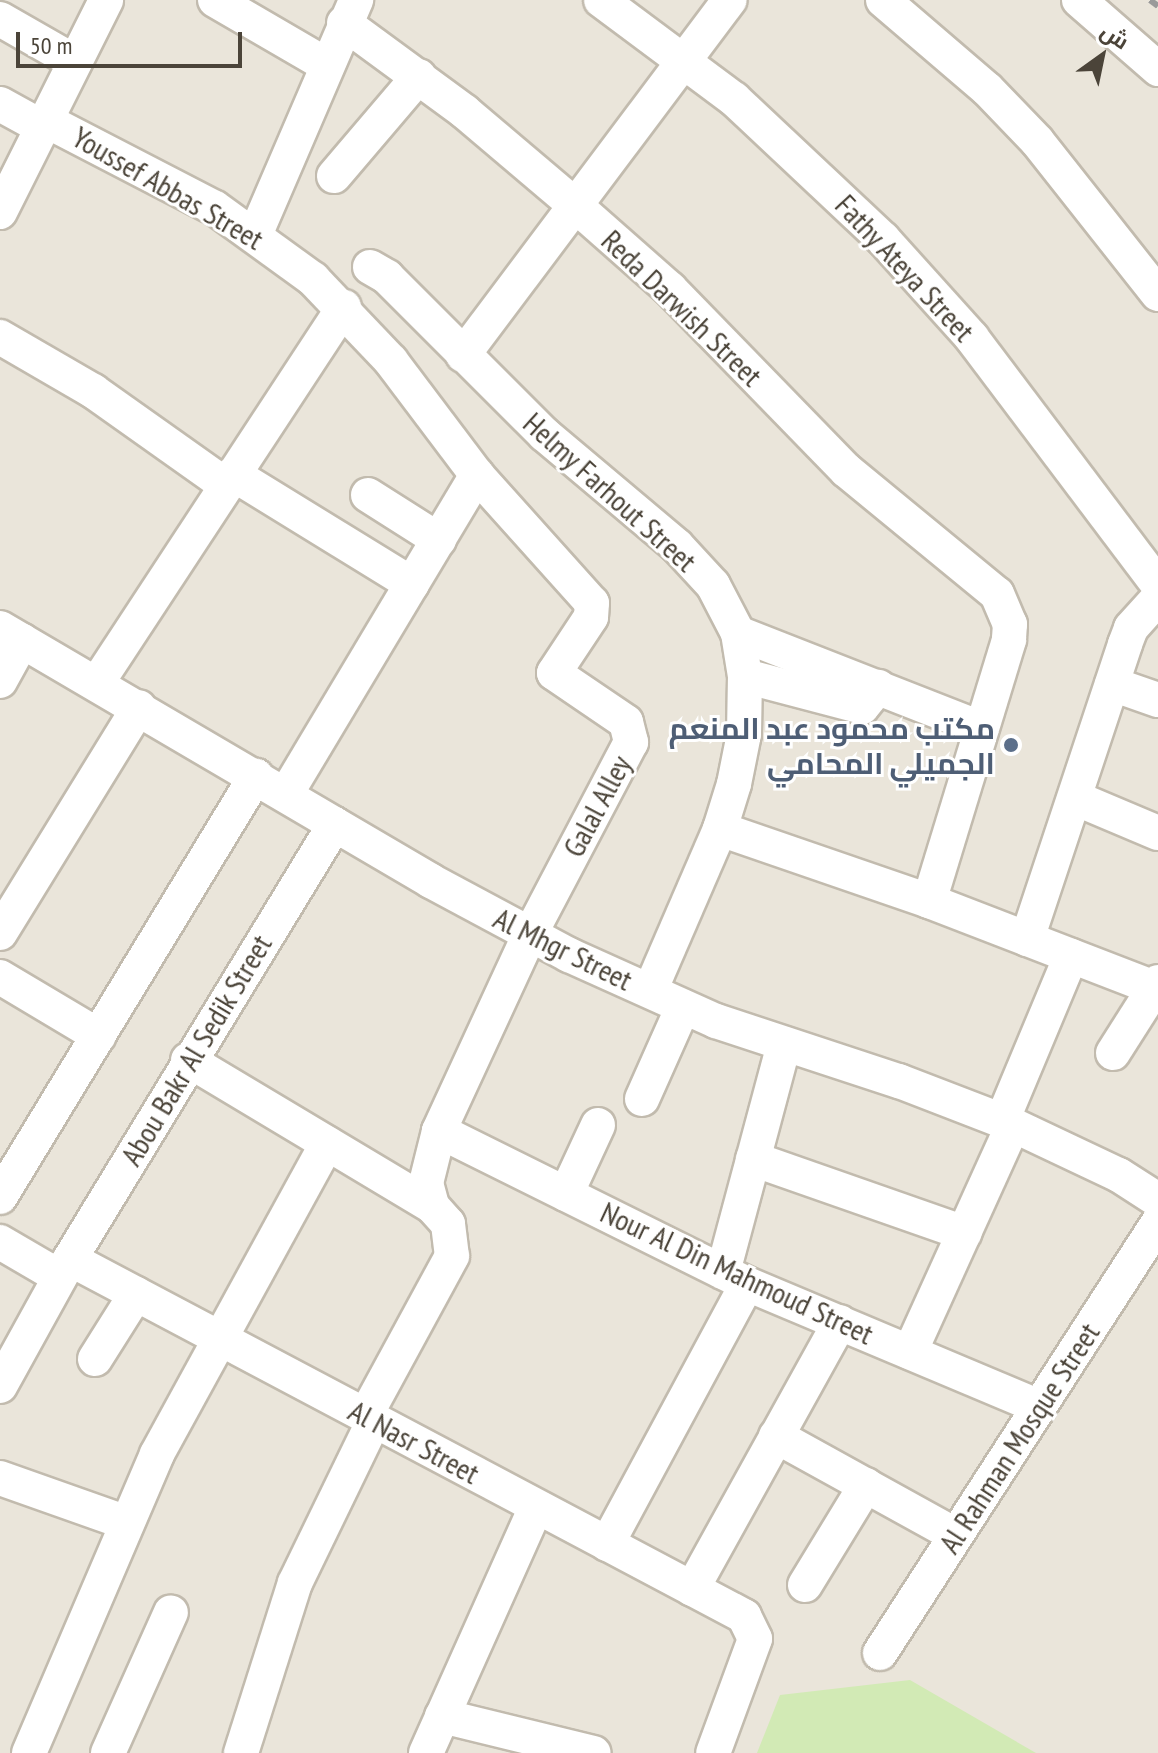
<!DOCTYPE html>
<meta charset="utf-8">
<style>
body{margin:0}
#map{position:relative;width:1158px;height:1753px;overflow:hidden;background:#f6f3ec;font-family:"PT Sans Narrow",Cairo,sans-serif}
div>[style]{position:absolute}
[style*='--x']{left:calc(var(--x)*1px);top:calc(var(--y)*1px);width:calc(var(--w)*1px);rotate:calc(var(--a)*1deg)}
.residential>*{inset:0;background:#eae5da}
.green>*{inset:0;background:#d2eab5}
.roads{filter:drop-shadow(2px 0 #c2bbae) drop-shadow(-2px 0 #c2bbae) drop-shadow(0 2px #c2bbae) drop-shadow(0 -2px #c2bbae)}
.minor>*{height:34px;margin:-17px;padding:0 17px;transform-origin:17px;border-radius:17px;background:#fff}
.rail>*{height:6px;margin-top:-3px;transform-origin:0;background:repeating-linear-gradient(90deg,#9a9a9a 0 10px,transparent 0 20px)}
.dots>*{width:22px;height:22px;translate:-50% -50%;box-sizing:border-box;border:4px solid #fff;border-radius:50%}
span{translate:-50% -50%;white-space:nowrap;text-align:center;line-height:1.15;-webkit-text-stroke:6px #fff;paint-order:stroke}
.street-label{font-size:30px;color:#4b4439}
.service-label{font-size:30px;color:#4e5e75;font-weight:700}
.right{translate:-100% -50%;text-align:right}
.north{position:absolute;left:1062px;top:16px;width:80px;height:80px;-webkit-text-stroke:6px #fff;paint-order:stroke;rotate:33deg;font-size:22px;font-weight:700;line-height:32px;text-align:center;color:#4b4439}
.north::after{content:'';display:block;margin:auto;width:28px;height:36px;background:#4b4439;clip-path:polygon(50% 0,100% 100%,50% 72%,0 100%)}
.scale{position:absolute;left:16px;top:32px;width:226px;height:36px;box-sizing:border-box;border:4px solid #4b4439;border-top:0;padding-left:10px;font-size:24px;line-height:28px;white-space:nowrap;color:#4b4439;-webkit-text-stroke:6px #fff;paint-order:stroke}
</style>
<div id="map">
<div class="residential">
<i style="clip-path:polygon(0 0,1158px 0,1158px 1753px,0 1753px)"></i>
</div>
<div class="green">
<i style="clip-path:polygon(910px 1680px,1036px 1753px,757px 1753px,780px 1695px)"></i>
</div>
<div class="roads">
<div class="minor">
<i style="--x:215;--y:0;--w:127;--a:30.2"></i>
<i style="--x:601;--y:0;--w:166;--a:36.7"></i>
<i style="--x:734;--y:99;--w:204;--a:43.2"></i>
<i style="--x:883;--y:239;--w:133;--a:48"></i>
<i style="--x:972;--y:338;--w:309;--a:53"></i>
<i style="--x:883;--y:0;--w:137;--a:40.6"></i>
<i style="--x:987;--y:89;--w:72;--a:46.1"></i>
<i style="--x:1037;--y:141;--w:195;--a:51.7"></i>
<i style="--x:1079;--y:0;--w:105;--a:41.1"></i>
<i style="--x:0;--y:19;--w:86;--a:29.8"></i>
<i style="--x:344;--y:23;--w:150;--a:36.3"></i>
<i style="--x:465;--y:112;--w:147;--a:40.3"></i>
<i style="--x:577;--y:207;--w:124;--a:41.4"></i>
<i style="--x:670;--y:289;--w:252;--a:45.8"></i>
<i style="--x:846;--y:470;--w:195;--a:39.4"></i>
<i style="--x:997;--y:594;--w:33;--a:67"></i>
<i style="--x:1010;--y:624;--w:16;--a:94"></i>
<i style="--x:1009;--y:640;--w:273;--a:107"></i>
<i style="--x:0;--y:104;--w:48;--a:28.7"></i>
<i style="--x:45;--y:120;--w:191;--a:27.4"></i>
<i style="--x:215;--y:208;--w:121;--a:35.9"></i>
<i style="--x:313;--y:279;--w:113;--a:46.4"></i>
<i style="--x:391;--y:361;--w:143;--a:53"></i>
<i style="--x:477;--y:475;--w:172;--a:48.1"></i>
<i style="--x:592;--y:603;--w:14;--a:94"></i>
<i style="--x:591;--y:617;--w:67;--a:123.5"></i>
<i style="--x:554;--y:673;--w:87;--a:34.2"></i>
<i style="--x:626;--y:722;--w:21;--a:76"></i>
<i style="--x:631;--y:742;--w:219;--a:117.7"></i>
<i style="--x:529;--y:936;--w:215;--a:114.8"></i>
<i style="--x:439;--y:1131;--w:54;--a:104"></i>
<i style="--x:426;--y:1183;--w:24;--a:75"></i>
<i style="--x:334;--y:176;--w:131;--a:-49.6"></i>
<i style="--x:0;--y:212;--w:237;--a:-63.4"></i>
<i style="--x:255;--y:235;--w:256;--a:-66.7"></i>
<i style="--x:370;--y:267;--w:20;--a:30"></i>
<i style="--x:387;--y:277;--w:222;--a:45"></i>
<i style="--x:544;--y:434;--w:174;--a:40.1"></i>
<i style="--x:677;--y:546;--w:53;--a:47.3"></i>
<i style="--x:713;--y:585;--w:54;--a:62.5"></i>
<i style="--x:738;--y:633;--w:44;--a:80.8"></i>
<i style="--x:745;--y:676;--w:58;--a:91"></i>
<i style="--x:744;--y:734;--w:51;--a:101.3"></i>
<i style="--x:734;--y:784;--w:47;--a:107.3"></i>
<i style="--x:720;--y:829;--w:176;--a:113.4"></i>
<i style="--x:0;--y:337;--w:108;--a:30.1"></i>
<i style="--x:93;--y:391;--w:163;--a:35.3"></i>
<i style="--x:463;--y:355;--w:444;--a:-53.1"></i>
<i style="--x:233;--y:474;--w:210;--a:31.6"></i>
<i style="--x:368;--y:495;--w:84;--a:32.4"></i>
<i style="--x:0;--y:628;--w:500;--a:30.4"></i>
<i style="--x:431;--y:881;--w:157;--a:28.2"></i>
<i style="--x:569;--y:955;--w:161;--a:24.2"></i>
<i style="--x:716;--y:1021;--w:193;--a:18.2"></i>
<i style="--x:899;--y:1081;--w:122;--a:21.1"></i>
<i style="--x:1013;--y:1125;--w:117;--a:25.3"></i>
<i style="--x:1119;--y:1175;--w:46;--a:32.7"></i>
<i style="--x:738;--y:633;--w:261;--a:21.4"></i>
<i style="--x:745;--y:676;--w:121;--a:14.8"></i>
<i style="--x:862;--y:707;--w:26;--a:-51"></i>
<i style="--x:0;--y:681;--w:46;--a:-61.2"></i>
<i style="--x:97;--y:683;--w:450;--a:-56.7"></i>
<i style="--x:1112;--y:684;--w:49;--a:19.2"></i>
<i style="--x:286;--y:794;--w:372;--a:-59.1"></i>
<i style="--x:1075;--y:798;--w:90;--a:22.9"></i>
<i style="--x:720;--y:829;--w:221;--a:19"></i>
<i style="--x:929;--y:901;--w:241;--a:21.1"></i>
<i style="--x:0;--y:933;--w:265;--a:-58.4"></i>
<i style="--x:1027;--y:939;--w:311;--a:-71.6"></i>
<i style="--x:1125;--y:644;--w:17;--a:-69"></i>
<i style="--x:1131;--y:628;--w:40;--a:-48"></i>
<i style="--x:0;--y:977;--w:115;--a:30.8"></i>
<i style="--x:1113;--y:1053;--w:84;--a:-57.6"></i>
<i style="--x:188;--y:1060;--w:284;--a:30.9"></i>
<i style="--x:432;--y:1206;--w:24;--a:48"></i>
<i style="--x:448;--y:1224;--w:32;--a:83"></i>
<i style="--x:452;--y:1256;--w:182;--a:118.5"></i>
<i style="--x:642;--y:1099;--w:101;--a:-66"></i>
<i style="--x:1002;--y:1121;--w:179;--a:-67.3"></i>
<i style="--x:439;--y:1131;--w:344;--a:26.4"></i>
<i style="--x:747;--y:1284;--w:317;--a:22.8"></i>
<i style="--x:753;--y:1159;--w:224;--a:19.3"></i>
<i style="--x:566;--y:1194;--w:76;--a:-65.1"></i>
<i style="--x:0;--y:1197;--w:493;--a:-58.7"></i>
<i style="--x:0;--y:1242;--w:69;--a:30.3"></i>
<i style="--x:70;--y:1259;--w:763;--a:27.91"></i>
<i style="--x:744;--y:1616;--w:25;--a:64"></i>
<i style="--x:755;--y:1639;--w:121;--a:110.2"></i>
<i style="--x:723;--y:1272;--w:236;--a:-75"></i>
<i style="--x:910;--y:1352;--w:249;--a:-65.6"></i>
<i style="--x:95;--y:1359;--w:77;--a:-57.8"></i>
<i style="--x:0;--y:1386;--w:145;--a:-61.1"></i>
<i style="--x:70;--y:1259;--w:509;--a:-58.65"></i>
<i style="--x:776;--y:1436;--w:205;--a:28.9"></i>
<i style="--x:0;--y:1478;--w:132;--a:19.5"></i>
<i style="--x:607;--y:1544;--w:295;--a:-61.7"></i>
<i style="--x:805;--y:1585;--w:117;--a:-58.6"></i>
<i style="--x:692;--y:1589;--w:305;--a:-61"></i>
<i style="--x:880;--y:1653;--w:512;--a:-57.12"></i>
<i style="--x:442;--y:1716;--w:156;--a:13.7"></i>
<i style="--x:29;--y:1753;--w:325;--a:-66.8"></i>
<i style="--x:157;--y:1454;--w:354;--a:-61.3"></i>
<i style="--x:108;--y:1753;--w:154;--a:-65.9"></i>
<i style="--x:241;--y:1753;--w:178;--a:-72.4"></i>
<i style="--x:295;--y:1583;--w:181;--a:-64.1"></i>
<i style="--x:426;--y:1753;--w:269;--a:-65.9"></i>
</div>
</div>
<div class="rail">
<i style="--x:1150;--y:0;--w:10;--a:37"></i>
</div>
<div class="dots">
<i style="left:1011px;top:745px;background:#5c6f8a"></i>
</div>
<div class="street-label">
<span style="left:168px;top:188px;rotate:30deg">Youssef Abbas Street</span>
<span style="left:905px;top:268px;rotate:47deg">Fathy Ateya Street</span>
<span style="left:682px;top:308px;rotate:44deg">Reda Darwish Street</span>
<span style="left:610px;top:492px;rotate:42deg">Helmy Farhout Street</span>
<span style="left:597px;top:806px;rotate:-62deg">Galal Alley</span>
<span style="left:563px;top:949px;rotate:26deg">Al Mhgr Street</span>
<span style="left:196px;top:1050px;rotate:-59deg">Abou Bakr Al Sedik Street</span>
<span style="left:737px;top:1273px;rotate:25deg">Nour Al Din Mahmoud Street</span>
<span style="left:1019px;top:1438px;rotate:-57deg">Al Rahman Mosque Street</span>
<span style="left:414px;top:1442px;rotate:28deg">Al Nasr Street</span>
</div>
<div class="service-label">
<span class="right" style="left:995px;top:745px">مكتب محمود عبد المنعم<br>الجميلي المحامي</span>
</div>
<div class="north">ش</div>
<div class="scale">50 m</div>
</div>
